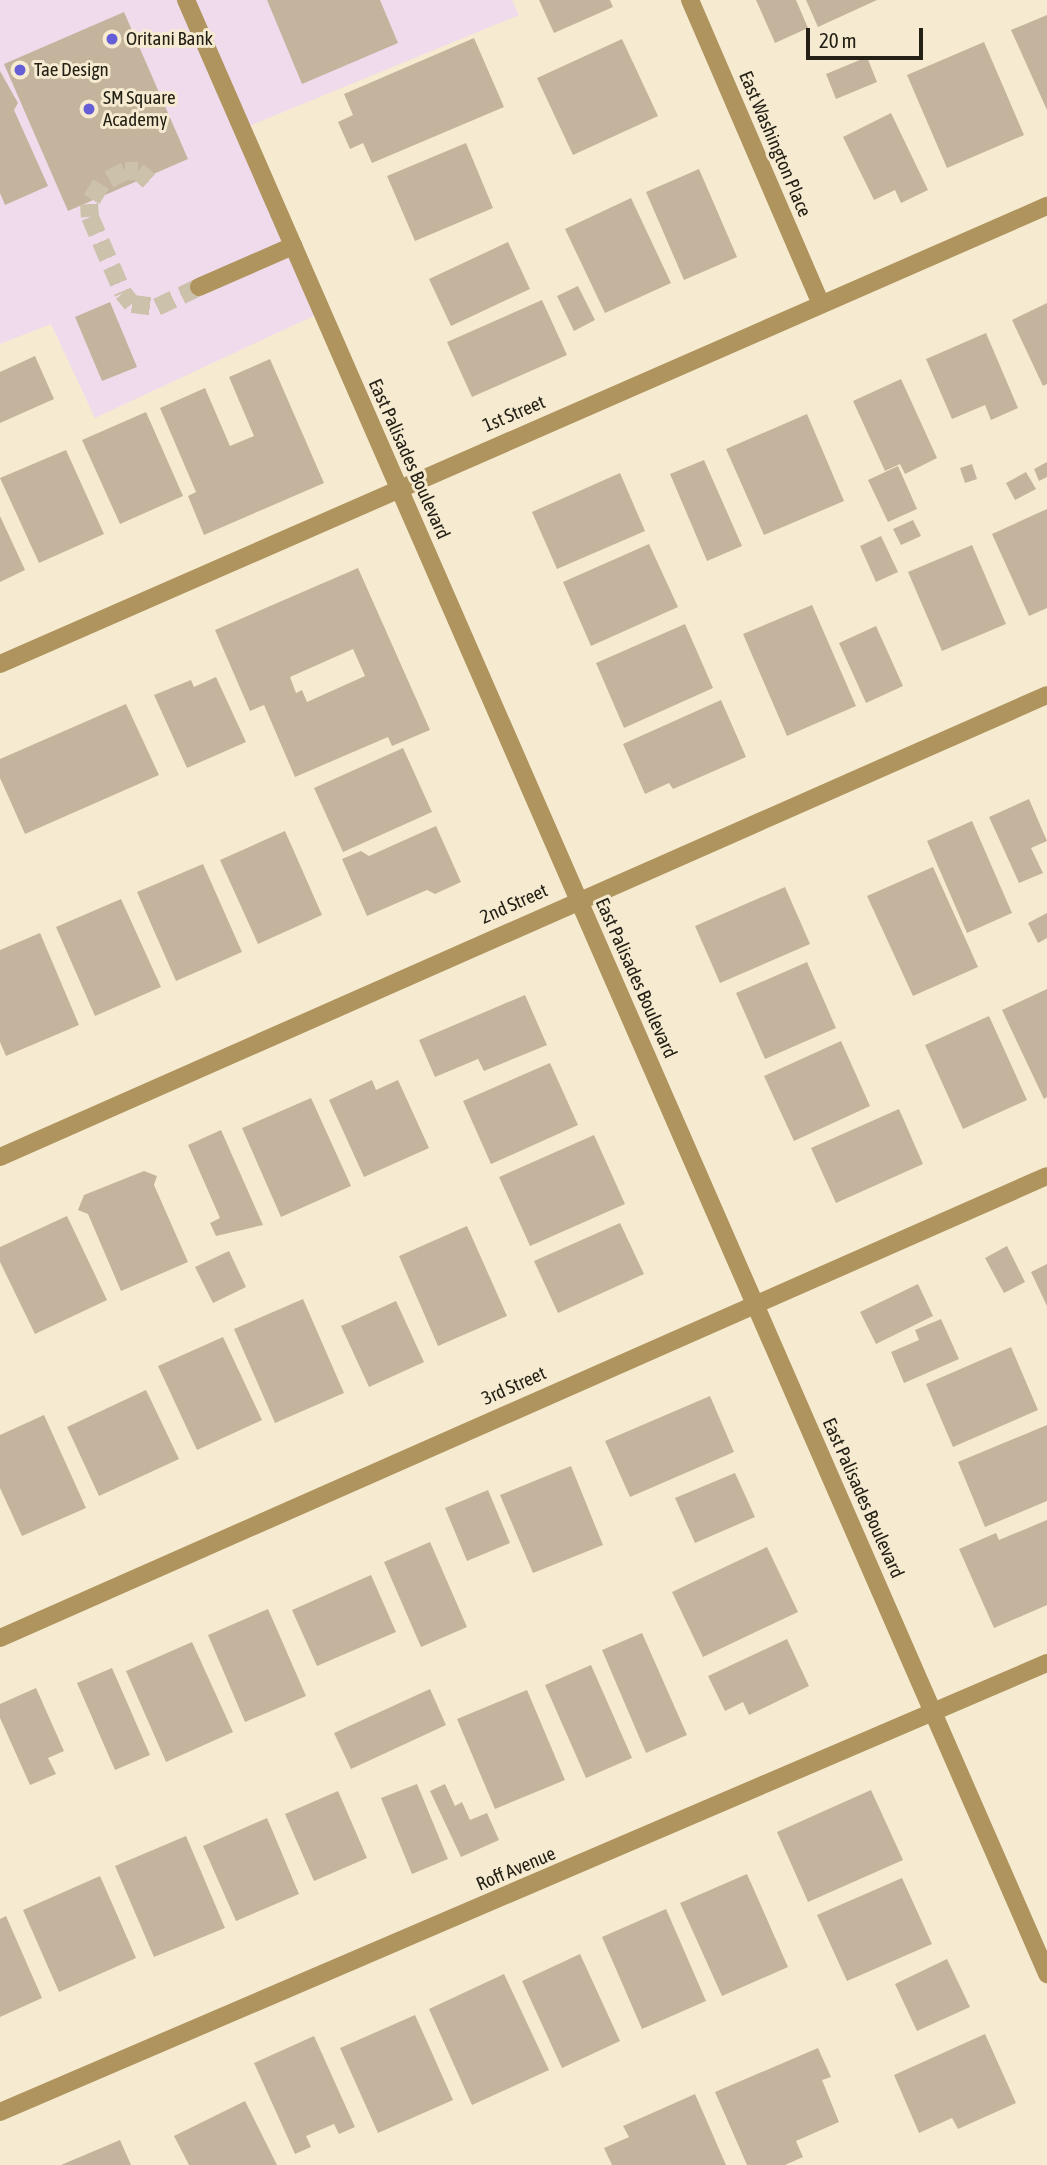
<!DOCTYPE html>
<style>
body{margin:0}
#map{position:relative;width:1047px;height:2165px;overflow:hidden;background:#f6ebd1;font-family:"Asap Condensed",sans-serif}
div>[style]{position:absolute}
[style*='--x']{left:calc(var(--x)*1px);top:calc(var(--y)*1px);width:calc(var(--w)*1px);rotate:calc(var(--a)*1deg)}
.commercial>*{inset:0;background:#efdbeb}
.building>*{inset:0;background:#c4b49d}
.minor-tunnel>*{height:18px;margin-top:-9px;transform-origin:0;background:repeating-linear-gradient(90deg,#ccc2ac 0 18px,transparent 0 27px)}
.minor>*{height:18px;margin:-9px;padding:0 9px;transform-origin:9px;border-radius:9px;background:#af945e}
.dots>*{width:19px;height:19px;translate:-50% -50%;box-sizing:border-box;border:4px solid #f6ebd1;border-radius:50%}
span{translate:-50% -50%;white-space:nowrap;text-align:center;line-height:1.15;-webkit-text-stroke:6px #f6ebd1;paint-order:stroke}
.poi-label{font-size:19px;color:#242016}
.left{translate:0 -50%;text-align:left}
.street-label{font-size:19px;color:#242016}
.scale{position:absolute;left:806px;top:28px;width:117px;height:32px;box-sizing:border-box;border:4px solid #242016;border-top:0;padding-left:9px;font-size:21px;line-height:24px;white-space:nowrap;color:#242016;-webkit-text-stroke:5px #f6ebd1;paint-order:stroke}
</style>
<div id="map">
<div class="commercial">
<i style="clip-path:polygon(0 0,512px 0,519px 15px,242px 129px,322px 312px,95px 418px,51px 324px,0 344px)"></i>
</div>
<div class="building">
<i style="clip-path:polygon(267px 0,380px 0,398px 43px,302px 84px)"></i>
<i style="clip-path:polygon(539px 0,610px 0,613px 7px,554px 33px)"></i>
<i style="clip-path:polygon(756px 0,796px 0,808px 28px,775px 43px)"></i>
<i style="clip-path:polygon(806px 0,877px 0,818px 27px)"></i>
<i style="clip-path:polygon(124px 12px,188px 159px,68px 211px,4px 64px)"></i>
<i style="clip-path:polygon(1047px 15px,1047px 110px,1011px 30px)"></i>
<i style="clip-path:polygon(474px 38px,504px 107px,372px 163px,363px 143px,350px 149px,338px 122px,353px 115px,344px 94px)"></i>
<i style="clip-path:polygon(622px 39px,658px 116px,573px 155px,537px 78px)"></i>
<i style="clip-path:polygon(984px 42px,1024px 135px,947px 168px,907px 75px)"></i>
<i style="clip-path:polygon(867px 57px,877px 82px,836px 99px,826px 74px)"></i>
<i style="clip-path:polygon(0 71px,18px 103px,14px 110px,48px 186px,5px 205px,0 193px)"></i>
<i style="clip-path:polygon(891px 113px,928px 190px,901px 203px,895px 190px,874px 200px,843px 137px)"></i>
<i style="clip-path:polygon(466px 143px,493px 208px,415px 241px,387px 176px)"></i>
<i style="clip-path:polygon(699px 169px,737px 257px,684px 280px,646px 192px)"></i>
<i style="clip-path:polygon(631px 198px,671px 283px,605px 313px,565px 229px)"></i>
<i style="clip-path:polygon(508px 242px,530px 289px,451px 326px,429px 279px)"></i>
<i style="clip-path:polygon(578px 286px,595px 320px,574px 331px,557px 296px)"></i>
<i style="clip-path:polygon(542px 300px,567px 355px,472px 397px,447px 342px)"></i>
<i style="clip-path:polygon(110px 302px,137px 367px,102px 381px,75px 317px)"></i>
<i style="clip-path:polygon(1047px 303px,1047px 384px,1043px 386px,1012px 320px)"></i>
<i style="clip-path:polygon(986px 333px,1018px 408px,991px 420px,985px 405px,952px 419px,926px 359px)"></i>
<i style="clip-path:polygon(35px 356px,54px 399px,0 423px,0 372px)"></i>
<i style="clip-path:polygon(270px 359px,324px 483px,204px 535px,188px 496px,196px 492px,160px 408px,205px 388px,230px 446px,254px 436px,229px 377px)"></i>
<i style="clip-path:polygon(901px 379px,937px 458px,905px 474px,900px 464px,885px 471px,853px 401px)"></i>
<i style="clip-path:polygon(146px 412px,183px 496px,120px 524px,82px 440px)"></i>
<i style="clip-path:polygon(807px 414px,844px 501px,764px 535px,726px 449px)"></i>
<i style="clip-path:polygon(66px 450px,104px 534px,39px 563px,0 478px)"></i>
<i style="clip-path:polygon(704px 460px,742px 546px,707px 561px,670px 474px)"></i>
<i style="clip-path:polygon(1047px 462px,1047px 477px,1039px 481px,1034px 469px)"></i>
<i style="clip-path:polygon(972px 464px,977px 479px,965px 483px,960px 468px)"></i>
<i style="clip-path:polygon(898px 466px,917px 509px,888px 522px,868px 480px)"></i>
<i style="clip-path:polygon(1026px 472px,1036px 489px,1015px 500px,1006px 483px)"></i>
<i style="clip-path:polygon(620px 473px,645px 531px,557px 569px,532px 512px)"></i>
<i style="clip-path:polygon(1047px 509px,1047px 608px,1029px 616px,992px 534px)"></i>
<i style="clip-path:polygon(0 516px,25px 570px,0 582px)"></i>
<i style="clip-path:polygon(913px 520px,921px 536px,901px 545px,893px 529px)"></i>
<i style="clip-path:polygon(881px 536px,898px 572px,876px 582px,860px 546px)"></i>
<i style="clip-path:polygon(649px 544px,678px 607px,591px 646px,563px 582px)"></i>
<i style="clip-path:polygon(972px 545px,1006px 624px,942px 651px,908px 572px)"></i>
<i style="clip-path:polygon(evenodd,358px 568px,430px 730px,392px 746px,388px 737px,295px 777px,264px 705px,250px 711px,215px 630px,358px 568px,353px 649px,365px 676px,307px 702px,302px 690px,296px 693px,290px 677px,353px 649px)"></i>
<i style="clip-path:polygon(812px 605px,856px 706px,787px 736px,743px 634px)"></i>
<i style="clip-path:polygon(685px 624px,713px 688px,624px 728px,596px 663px)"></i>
<i style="clip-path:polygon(876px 626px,903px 686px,866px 703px,839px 643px)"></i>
<i style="clip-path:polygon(216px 677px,246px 742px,187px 768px,154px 695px,191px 680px,194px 687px)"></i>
<i style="clip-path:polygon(721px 700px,746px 757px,673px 789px,669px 783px,645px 794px,623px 744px)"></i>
<i style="clip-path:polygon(126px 704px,159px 775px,25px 834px,0 778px,0 759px)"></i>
<i style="clip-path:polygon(403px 748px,432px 812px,343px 852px,314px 788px)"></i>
<i style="clip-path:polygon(1029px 799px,1047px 841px,1031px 848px,1043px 873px,1019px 883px,989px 817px)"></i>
<i style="clip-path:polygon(972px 821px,1012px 913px,967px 933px,927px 841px)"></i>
<i style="clip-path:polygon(436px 826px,461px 882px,435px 894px,427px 890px,367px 916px,342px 859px,361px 851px,369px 856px)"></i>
<i style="clip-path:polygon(285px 831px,322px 915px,258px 944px,220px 860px)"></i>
<i style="clip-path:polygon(203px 864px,242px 952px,176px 981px,137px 892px)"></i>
<i style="clip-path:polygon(933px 867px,978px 967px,913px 996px,867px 896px)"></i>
<i style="clip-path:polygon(785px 887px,810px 944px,720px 983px,695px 926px)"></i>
<i style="clip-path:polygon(121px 899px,161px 987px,95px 1016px,56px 927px)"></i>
<i style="clip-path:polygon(1047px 913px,1047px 938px,1038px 943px,1028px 923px)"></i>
<i style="clip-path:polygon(40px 933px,79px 1025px,6px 1056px,0 1042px,0 950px)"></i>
<i style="clip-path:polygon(807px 962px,836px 1028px,765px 1059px,736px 993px)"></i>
<i style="clip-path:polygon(1047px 989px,1047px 1097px,1044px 1099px,1002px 1010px)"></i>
<i style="clip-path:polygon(525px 995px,547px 1045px,484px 1071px,478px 1059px,435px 1077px,419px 1040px)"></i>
<i style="clip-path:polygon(989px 1016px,1027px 1100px,963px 1129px,925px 1045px)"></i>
<i style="clip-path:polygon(841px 1041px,870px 1106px,794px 1141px,764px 1076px)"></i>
<i style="clip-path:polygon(550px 1063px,578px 1125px,491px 1164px,463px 1101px)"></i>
<i style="clip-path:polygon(372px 1080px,376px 1090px,398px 1080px,429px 1148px,364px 1177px,329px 1100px)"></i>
<i style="clip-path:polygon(311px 1098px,351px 1186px,281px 1217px,242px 1128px)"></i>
<i style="clip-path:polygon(899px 1109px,923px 1164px,836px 1203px,811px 1148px)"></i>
<i style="clip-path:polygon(221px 1130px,263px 1225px,216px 1236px,210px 1223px,220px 1218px,188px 1145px)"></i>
<i style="clip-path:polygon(594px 1135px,625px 1204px,530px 1246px,499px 1177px)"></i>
<i style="clip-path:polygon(144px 1171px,157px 1176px,154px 1185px,188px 1262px,121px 1291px,88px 1214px,78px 1210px,84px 1195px)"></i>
<i style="clip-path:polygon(67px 1216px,107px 1300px,35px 1334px,0 1262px,0 1247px)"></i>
<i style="clip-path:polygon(620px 1223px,644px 1274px,558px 1313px,534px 1261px)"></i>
<i style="clip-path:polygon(467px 1226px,507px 1316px,438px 1346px,399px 1256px)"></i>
<i style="clip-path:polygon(1007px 1246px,1025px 1282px,1004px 1293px,985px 1258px)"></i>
<i style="clip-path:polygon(229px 1251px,246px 1287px,213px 1303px,195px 1267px)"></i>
<i style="clip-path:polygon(1047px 1264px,1047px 1306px,1031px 1272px)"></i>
<i style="clip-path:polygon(918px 1284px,933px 1316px,876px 1344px,860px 1312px)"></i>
<i style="clip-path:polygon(303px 1299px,344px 1393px,275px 1423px,234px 1329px)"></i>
<i style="clip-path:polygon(396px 1301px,424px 1362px,369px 1387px,341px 1326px)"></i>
<i style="clip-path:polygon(941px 1319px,959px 1359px,904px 1383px,891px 1352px,919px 1340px,915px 1330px)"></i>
<i style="clip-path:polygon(223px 1337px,262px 1420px,197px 1450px,158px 1366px)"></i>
<i style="clip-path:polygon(1011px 1347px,1038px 1410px,953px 1447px,926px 1384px)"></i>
<i style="clip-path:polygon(146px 1390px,179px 1459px,99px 1496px,67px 1427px)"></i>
<i style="clip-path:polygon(710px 1396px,734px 1452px,630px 1497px,605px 1441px)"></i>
<i style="clip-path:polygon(44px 1415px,86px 1508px,22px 1536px,0 1488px,0 1435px)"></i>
<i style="clip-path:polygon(1047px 1425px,1047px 1501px,985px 1527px,958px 1462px)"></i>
<i style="clip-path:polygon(571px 1466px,603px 1545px,533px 1573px,500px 1495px)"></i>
<i style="clip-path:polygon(735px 1473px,755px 1517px,695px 1543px,675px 1498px)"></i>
<i style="clip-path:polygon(488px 1490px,510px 1543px,467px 1561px,445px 1508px)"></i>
<i style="clip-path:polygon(1047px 1520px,1047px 1605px,994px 1628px,959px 1549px,996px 1533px,999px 1540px)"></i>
<i style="clip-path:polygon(430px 1542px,467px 1627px,421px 1647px,384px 1562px)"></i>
<i style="clip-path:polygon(767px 1547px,798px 1612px,703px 1657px,672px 1592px)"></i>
<i style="clip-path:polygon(371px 1575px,396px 1632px,317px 1666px,292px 1610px)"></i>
<i style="clip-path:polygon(268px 1609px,306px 1696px,245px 1722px,208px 1635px)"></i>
<i style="clip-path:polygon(642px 1633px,687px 1735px,646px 1753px,602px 1650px)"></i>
<i style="clip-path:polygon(787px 1639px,809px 1686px,749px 1715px,743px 1702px,725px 1711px,708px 1676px)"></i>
<i style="clip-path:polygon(192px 1642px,233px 1732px,166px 1762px,126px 1671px)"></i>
<i style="clip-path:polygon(591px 1665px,632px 1758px,586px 1778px,545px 1685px)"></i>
<i style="clip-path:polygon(112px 1668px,150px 1755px,115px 1770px,77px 1683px)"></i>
<i style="clip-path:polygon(36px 1688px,64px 1751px,48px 1758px,56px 1774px,30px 1785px,0 1718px,0 1704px)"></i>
<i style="clip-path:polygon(430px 1689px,446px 1725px,351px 1769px,334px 1733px)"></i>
<i style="clip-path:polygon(527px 1690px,565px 1780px,495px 1809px,457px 1719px)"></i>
<i style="clip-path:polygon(417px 1784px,448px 1859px,412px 1874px,381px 1798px)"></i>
<i style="clip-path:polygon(445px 1784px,455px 1806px,462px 1802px,470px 1820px,487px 1813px,499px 1840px,461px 1857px,430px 1791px)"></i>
<i style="clip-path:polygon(871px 1790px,903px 1860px,808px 1902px,777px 1832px)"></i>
<i style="clip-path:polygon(338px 1791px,367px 1858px,314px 1881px,285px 1814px)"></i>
<i style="clip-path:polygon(267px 1818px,299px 1894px,236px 1921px,203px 1846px)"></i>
<i style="clip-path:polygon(186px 1836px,225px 1928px,154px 1957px,115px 1866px)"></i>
<i style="clip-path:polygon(747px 1874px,788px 1967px,722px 1996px,680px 1903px)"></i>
<i style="clip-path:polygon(100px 1876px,136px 1958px,59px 1992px,23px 1910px)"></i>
<i style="clip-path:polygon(902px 1878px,932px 1944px,847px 1981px,817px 1915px)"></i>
<i style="clip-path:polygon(666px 1909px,706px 2001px,642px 2029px,602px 1937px)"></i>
<i style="clip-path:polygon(6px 1916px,42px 1998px,0 2017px,0 1919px)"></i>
<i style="clip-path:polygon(580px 1954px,620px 2041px,562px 2068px,522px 1981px)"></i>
<i style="clip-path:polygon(947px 1959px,970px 2007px,917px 2031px,895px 1984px)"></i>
<i style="clip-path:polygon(504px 1974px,549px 2070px,472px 2105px,429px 2009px)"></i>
<i style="clip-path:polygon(415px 2015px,453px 2100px,378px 2133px,340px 2048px)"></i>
<i style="clip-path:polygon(985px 2034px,1016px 2103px,958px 2129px,952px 2118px,919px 2133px,894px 2075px)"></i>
<i style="clip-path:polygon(314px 2036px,355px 2127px,339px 2134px,334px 2124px,306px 2136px,311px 2147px,295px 2154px,254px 2063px)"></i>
<i style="clip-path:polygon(818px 2048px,831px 2077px,822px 2080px,839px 2122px,796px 2141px,803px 2157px,785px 2165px,747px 2165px,715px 2092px)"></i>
<i style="clip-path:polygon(695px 2094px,726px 2165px,612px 2165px,604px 2148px,629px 2137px,623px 2126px)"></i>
<i style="clip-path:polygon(245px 2101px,277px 2165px,189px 2165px,174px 2136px)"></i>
<i style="clip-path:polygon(120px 2140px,131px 2165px,61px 2165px)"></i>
</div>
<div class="minor-tunnel">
<i style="--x:149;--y:181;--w:15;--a:-138"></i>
<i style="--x:138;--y:171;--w:13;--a:180"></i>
<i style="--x:125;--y:171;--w:27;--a:152"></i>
<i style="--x:101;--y:184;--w:23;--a:121"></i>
<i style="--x:89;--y:204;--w:13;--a:86"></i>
<i style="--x:90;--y:217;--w:83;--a:66.5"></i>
<i style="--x:123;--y:293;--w:14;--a:51"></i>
<i style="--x:132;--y:304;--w:25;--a:7"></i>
<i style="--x:157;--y:307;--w:47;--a:-25.5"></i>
</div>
<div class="minor">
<i style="--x:186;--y:0;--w:2154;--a:66.43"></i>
<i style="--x:690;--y:0;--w:331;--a:66.7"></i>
<i style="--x:199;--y:287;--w:103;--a:-23.6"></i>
<i style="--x:0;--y:664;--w:1143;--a:-23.63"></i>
<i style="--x:0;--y:1157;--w:1144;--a:-23.81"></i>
<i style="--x:0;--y:1638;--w:1144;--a:-23.81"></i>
<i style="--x:0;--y:2112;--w:1139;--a:-23.21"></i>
</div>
<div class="dots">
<i style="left:112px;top:39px;background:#655ed7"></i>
<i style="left:20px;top:70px;background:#655ed7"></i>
<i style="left:89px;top:109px;background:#655ed7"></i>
</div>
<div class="poi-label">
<span class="left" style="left:126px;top:39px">Oritani Bank</span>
<span class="left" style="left:34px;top:70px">Tae Design</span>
<span class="left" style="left:103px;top:109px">SM Square<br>Academy</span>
</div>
<div class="street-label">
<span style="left:775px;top:144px;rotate:67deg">East Washington Place</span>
<span style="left:514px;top:414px;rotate:-23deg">1st Street</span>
<span style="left:409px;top:459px;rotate:66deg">East Palisades Boulevard</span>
<span style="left:514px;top:904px;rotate:-24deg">2nd Street</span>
<span style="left:636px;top:978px;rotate:66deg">East Palisades Boulevard</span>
<span style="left:514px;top:1386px;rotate:-24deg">3rd Street</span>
<span style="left:863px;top:1498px;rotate:66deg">East Palisades Boulevard</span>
<span style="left:516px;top:1869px;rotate:-23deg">Roff Avenue</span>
</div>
<div class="scale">20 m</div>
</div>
